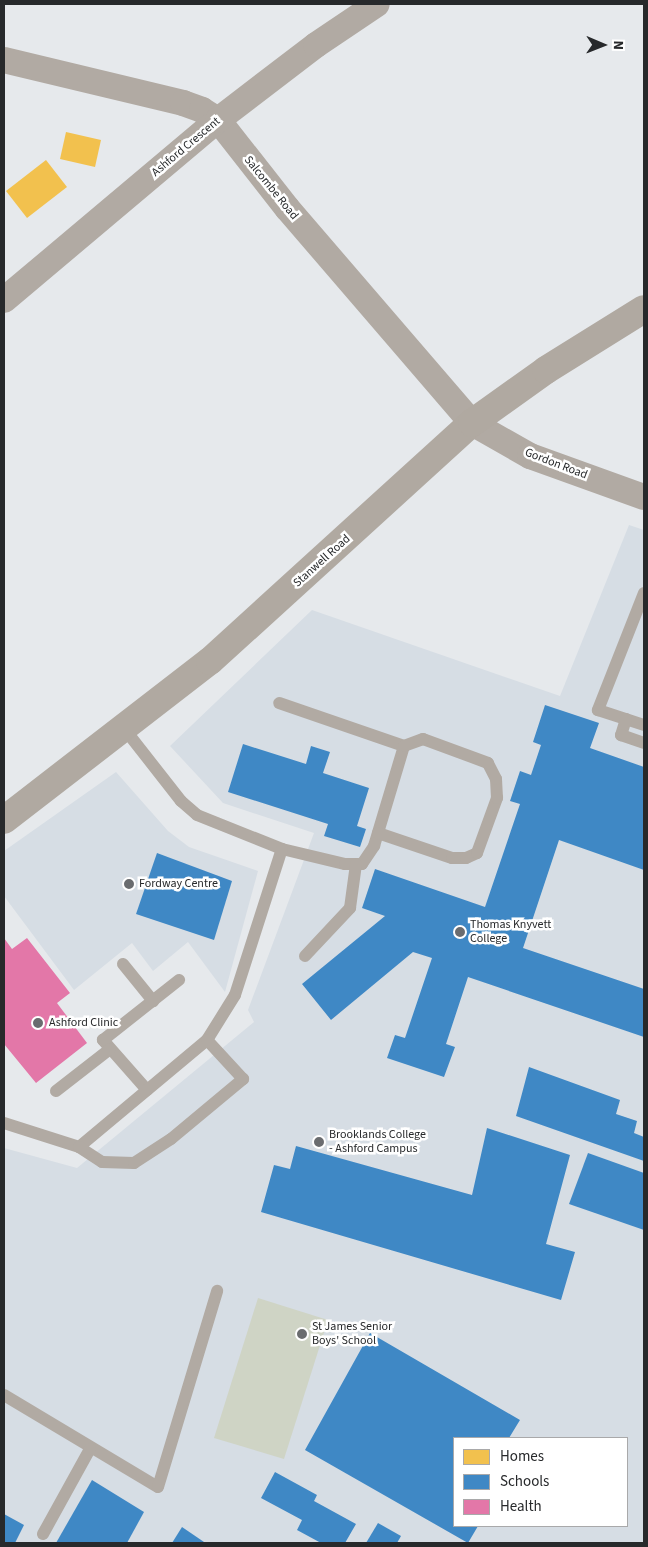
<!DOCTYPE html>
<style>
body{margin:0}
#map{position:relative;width:648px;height:1547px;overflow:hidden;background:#e6e9ec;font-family:"Source Sans 3",sans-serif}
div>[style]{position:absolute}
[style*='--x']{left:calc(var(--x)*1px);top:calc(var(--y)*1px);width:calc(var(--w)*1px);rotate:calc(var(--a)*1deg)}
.built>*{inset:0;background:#d6dde4}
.green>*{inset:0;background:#cfd4c5}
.homes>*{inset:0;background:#f2c14e}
.schools>*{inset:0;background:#3f88c5}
.health>*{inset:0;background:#e377a8}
.service>*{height:12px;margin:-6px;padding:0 6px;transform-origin:6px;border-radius:6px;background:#b1aaa3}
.minor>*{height:26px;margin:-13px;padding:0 13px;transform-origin:13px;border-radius:13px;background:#b1aaa3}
.secondary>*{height:28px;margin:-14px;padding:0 14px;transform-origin:14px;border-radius:14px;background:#b0a9a1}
.dots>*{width:14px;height:14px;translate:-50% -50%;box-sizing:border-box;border:2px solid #fff;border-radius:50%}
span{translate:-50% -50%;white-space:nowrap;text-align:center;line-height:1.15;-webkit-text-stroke:5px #fff;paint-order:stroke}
.street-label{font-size:12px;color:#27292b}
.poi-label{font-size:12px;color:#27292b}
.left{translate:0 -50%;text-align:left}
.frame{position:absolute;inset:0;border:5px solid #27292b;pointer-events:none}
.legend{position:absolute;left:453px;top:1437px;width:175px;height:90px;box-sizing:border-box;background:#fff;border:1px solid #a9a9aa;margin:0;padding:6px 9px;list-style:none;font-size:15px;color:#27292b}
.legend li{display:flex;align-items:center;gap:10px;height:25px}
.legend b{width:25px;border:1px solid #a9a9aa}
.north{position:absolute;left:578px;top:20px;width:50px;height:50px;-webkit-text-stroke:4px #fff;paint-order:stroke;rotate:91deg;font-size:14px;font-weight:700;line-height:20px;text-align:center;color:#27292b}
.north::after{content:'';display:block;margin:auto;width:18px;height:22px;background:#27292b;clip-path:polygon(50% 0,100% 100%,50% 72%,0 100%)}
</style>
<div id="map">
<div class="built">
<i style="clip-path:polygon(evenodd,629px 525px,644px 530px,644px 1543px,4px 1543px,4px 1148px,77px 1168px,254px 1022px,248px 1010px,314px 833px,223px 803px,170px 746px,312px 610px,560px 696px,629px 525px,454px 1438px,627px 1438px,627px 1526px,454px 1526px,454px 1438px)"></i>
<i style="clip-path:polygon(116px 772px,168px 831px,189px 847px,258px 871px,225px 992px,188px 942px,153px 971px,132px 943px,74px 990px,4px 896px,4px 851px)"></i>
</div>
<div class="green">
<i style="clip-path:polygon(258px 1298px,328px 1320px,284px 1459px,214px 1438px)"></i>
</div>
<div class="homes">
<i style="clip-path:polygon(66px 132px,101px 140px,95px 167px,60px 159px)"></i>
<i style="clip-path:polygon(46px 160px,67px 187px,27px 218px,6px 191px)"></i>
</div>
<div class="schools">
<i style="clip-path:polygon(545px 705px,599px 723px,590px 748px,644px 767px,644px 870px,559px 840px,523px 948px,644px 989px,644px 1037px,468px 977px,446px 1044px,455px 1047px,444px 1077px,387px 1058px,395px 1035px,405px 1038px,432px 958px,413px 952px,331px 1020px,302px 984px,385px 916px,362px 908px,375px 869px,485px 907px,520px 804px,510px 801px,520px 771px,531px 775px,541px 745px,533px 742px)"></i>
<i style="clip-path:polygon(243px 744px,306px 764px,311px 746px,330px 752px,323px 773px,369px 788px,357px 826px,366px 829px,360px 847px,324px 836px,328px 824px,228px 792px)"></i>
<i style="clip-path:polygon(157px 853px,232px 881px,214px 940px,136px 914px)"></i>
<i style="clip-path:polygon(529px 1067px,620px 1100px,616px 1114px,637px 1121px,634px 1133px,644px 1137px,644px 1161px,516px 1116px)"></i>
<i style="clip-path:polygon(487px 1128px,570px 1155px,546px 1244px,575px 1252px,561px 1300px,261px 1212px,274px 1165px,290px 1169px,296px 1146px,472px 1195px)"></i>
<i style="clip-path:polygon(588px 1153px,644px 1173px,644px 1230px,569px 1204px)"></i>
<i style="clip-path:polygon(370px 1333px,520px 1420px,509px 1438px,454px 1438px,454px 1526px,478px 1526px,468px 1543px,305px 1450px)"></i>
<i style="clip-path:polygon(275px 1472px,317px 1495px,314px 1501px,356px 1524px,345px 1543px,321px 1543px,297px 1530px,302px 1520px,261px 1498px)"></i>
<i style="clip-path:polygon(92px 1480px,144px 1512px,127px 1543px,56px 1543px)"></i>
<i style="clip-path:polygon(4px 1514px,24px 1525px,15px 1543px,4px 1543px)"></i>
<i style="clip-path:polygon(378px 1523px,401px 1536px,397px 1543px,366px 1543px)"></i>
<i style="clip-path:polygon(182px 1527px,204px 1542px,204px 1543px,172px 1543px)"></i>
</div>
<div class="health">
<i style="clip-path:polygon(4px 938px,12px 949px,27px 938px,70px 993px,57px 1003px,87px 1043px,36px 1083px,4px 1044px)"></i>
</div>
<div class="service">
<i style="--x:644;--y:593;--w:126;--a:111.5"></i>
<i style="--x:598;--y:710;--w:48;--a:18.1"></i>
<i style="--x:626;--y:719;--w:17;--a:107"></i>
<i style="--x:621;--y:735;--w:24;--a:19"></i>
<i style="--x:123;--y:727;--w:94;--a:51.9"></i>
<i style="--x:181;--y:801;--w:21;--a:41"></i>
<i style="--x:197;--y:815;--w:92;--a:21.8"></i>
<i style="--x:282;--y:849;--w:65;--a:13.4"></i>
<i style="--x:345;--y:864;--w:17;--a:0"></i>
<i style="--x:362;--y:864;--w:22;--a:-56"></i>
<i style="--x:374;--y:846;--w:104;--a:-73.3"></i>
<i style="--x:404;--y:746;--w:132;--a:-161"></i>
<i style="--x:378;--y:833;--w:78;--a:18.7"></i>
<i style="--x:452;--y:858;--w:14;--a:0"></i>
<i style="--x:466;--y:858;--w:12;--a:-24"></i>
<i style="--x:477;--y:853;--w:59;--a:-70"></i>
<i style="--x:497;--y:798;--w:19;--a:-93"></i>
<i style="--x:496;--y:779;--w:18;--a:-117"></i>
<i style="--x:488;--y:763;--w:69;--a:-159.7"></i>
<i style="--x:423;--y:739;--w:20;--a:160"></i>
<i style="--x:305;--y:956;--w:66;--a:-46.8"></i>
<i style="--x:350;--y:908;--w:44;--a:-82.2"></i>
<i style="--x:123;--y:964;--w:48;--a:51"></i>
<i style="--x:147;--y:1090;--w:67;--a:-131.3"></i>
<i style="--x:103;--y:1040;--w:97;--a:-38.3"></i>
<i style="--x:56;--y:1091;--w:68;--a:-37.9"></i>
<i style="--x:4;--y:1123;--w:79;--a:17.7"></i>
<i style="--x:79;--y:1147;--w:167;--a:-39.9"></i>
<i style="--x:207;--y:1040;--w:53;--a:-58.1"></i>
<i style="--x:235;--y:995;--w:153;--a:-72.2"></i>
<i style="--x:79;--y:1147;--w:27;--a:33"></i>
<i style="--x:102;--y:1162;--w:32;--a:2"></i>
<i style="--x:134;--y:1163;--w:44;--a:-33"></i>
<i style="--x:171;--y:1139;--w:94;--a:-39.8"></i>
<i style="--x:243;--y:1079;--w:53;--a:-132.7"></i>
<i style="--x:4;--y:1395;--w:179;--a:30.9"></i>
<i style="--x:158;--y:1487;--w:205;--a:-73.2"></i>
<i style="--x:43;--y:1534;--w:97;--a:-61.1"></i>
</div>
<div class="minor">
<i style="--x:4;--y:60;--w:184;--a:13.5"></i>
<i style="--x:183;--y:103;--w:20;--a:20"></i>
<i style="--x:202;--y:110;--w:19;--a:32"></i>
<i style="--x:218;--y:120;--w:112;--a:51.9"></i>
<i style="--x:287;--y:208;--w:284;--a:49.3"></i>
<i style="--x:472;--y:423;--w:67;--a:29.6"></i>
<i style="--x:530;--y:456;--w:121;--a:19.8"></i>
<i style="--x:4;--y:300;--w:280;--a:-40.1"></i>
<i style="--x:218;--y:120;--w:123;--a:-37.4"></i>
<i style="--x:316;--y:45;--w:73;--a:-33.9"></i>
</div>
<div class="secondary">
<i style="--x:4;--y:820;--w:260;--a:-37.7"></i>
<i style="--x:210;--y:661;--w:354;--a:-42.3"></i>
<i style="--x:472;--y:423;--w:91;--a:-35.6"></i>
<i style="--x:546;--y:370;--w:115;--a:-31.9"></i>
</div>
<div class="dots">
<i style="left:129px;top:884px;background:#6a6c6f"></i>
<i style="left:460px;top:932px;background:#6a6c6f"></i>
<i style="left:38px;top:1023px;background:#6a6c6f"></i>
<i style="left:319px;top:1142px;background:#6a6c6f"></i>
<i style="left:302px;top:1334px;background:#6a6c6f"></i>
</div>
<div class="street-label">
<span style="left:186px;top:147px;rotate:-40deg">Ashford Crescent</span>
<span style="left:271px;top:188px;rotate:51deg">Salcombe Road</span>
<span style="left:556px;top:464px;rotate:21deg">Gordon Road</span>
<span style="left:322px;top:561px;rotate:-42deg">Stanwell Road</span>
</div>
<div class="poi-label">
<span class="left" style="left:139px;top:884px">Fordway Centre</span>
<span class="left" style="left:470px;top:932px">Thomas Knyvett<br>College</span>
<span class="left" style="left:49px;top:1023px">Ashford Clinic</span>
<span class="left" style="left:329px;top:1142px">Brooklands College<br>- Ashford Campus</span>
<span class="left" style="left:312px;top:1334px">St James Senior<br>Boys' School</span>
</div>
<div class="frame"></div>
<ul class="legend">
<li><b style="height:14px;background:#f2c14e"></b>Homes</li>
<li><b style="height:14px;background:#3f88c5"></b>Schools</li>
<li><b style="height:14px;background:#e377a8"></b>Health</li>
</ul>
<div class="north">N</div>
</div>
